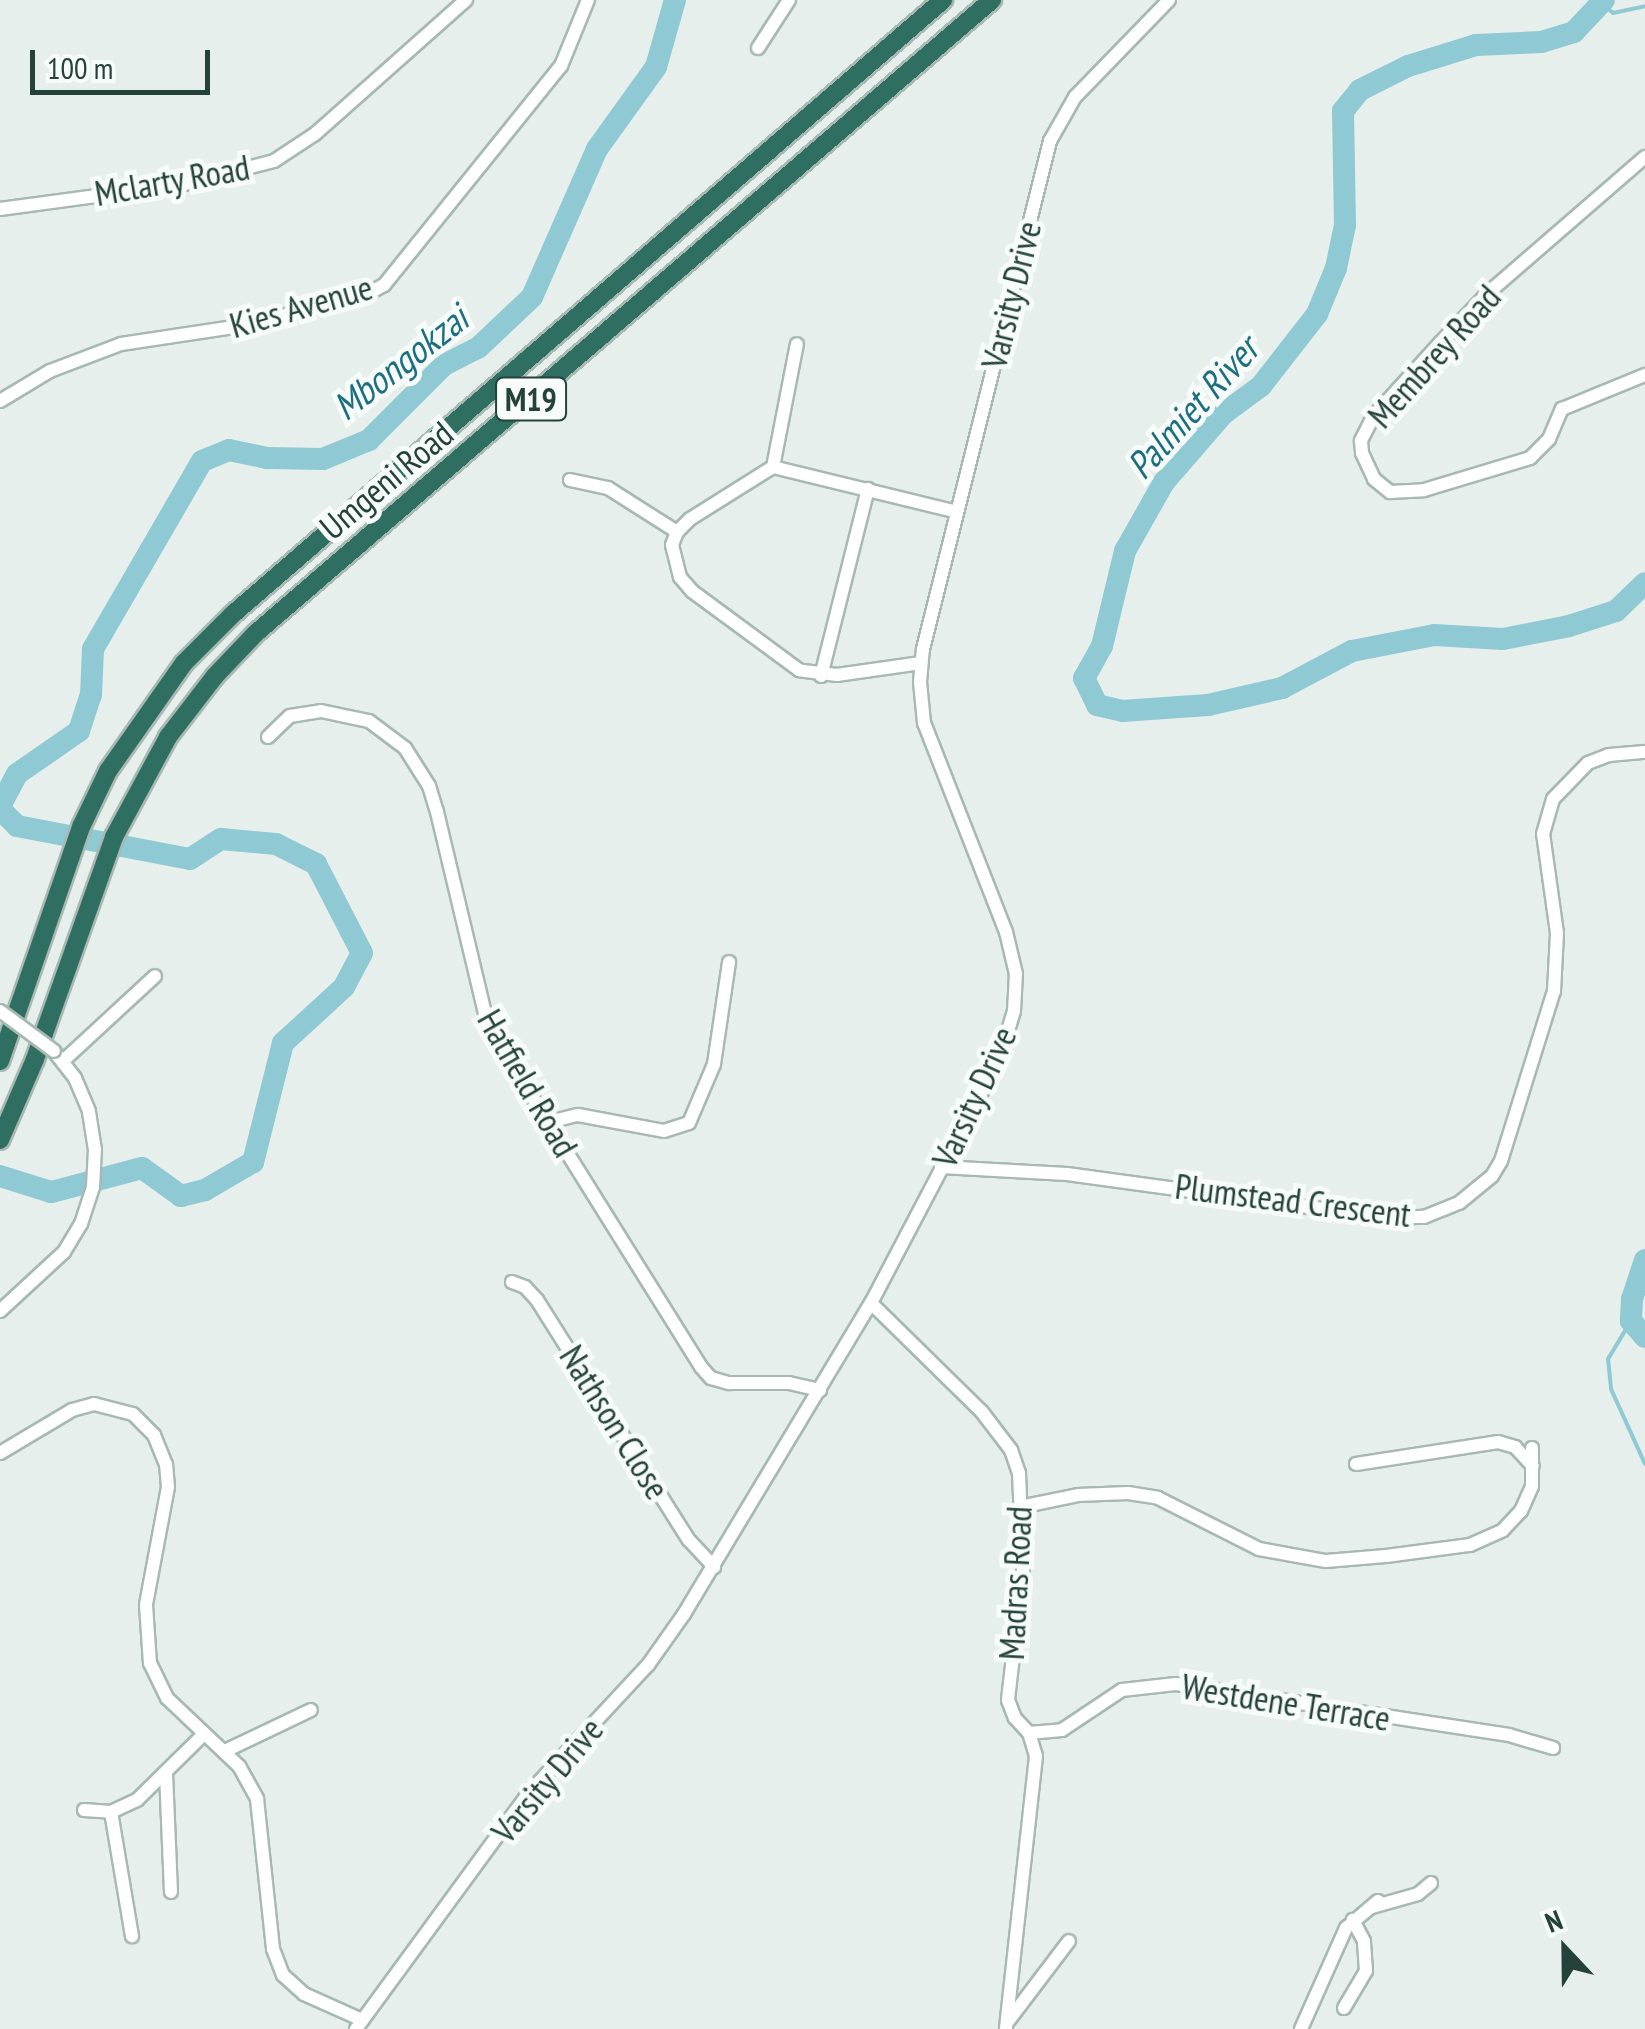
<!DOCTYPE html>
<style>
body{margin:0}
#map{position:relative;width:1645px;height:2029px;overflow:hidden;background:#e6efeb;font-family:"PT Sans Narrow",sans-serif}
div>[style]{position:absolute}
[style*='--x']{left:calc(var(--x)*1px);top:calc(var(--y)*1px);width:calc(var(--w)*1px);rotate:calc(var(--a)*1deg)}
.stream>*{height:4px;margin:-2px;padding:0 2px;transform-origin:2px;border-radius:2px;background:#8ec9d4}
.river>*{height:22px;margin:-11px;padding:0 11px;transform-origin:11px;border-radius:11px;background:#8ec9d4}
.roads{filter:drop-shadow(2px 0 #a8b8b2) drop-shadow(-2px 0 #a8b8b2) drop-shadow(0 2px #a8b8b2) drop-shadow(0 -2px #a8b8b2)}
.minor>*{height:12px;margin:-6px;padding:0 6px;transform-origin:6px;border-radius:6px;background:#fff}
.highway>*{height:18px;margin:-9px;padding:0 9px;transform-origin:9px;border-radius:9px;background:#2f6f62}
.bridges{filter:drop-shadow(2px 0 #a8b8b2) drop-shadow(-2px 0 #a8b8b2) drop-shadow(0 2px #a8b8b2) drop-shadow(0 -2px #a8b8b2)}
.minor-bridge>*{height:12px;margin:-6px;padding:0 6px;transform-origin:6px;border-radius:6px;background:#fff}
span{translate:-50% -50%;white-space:nowrap;text-align:center;line-height:1.15;-webkit-text-stroke:10px #f7fbf9;paint-order:stroke}
.shield-label span{padding:2px 8px;background:#f7fbf9;border:2px solid;border-radius:8px;-webkit-text-stroke-width:0}
.shield-label{font-size:32px;color:#24423a;font-weight:700}
.street-label{font-size:35px;color:#24423a}
.water-label{font-size:38px;color:#1c6f80;font-style:italic}
.north{position:absolute;left:1515px;top:1899px;width:100px;height:100px;-webkit-text-stroke:8px #f7fbf9;paint-order:stroke;rotate:338deg;font-size:28px;font-weight:700;line-height:40px;text-align:center;color:#24423a}
.north::after{content:'';display:block;margin:auto;width:35px;height:45px;background:#24423a;clip-path:polygon(50% 0,100% 100%,50% 72%,0 100%)}
.scale{position:absolute;left:30px;top:50px;width:180px;height:45px;box-sizing:border-box;border:5px solid #24423a;border-top:0;padding-left:12px;font-size:30px;line-height:35px;white-space:nowrap;color:#24423a;-webkit-text-stroke:8px #f7fbf9;paint-order:stroke}
</style>
<div id="map">
<div class="stream">
<i style="--x:1602;--y:4;--w:14;--a:39"></i>
<i style="--x:1613;--y:13;--w:33;--a:-12"></i>
<i style="--x:1631;--y:1321;--w:44;--a:121.2"></i>
<i style="--x:1608;--y:1359;--w:30;--a:84"></i>
<i style="--x:1611;--y:1389;--w:82;--a:65.6"></i>
</div>
<div class="river">
<i style="--x:1604;--y:0;--w:44;--a:133.2"></i>
<i style="--x:1574;--y:32;--w:34;--a:163"></i>
<i style="--x:1541;--y:42;--w:65;--a:177.4"></i>
<i style="--x:1476;--y:45;--w:71;--a:162.8"></i>
<i style="--x:1408;--y:66;--w:54;--a:153.4"></i>
<i style="--x:1360;--y:90;--w:27;--a:129"></i>
<i style="--x:1343;--y:111;--w:114;--a:89"></i>
<i style="--x:1345;--y:225;--w:44;--a:101.8"></i>
<i style="--x:1336;--y:268;--w:50;--a:112.4"></i>
<i style="--x:1317;--y:314;--w:91;--a:127.9"></i>
<i style="--x:1261;--y:386;--w:47;--a:143.6"></i>
<i style="--x:1223;--y:414;--w:90;--a:130.9"></i>
<i style="--x:1164;--y:482;--w:79;--a:119.5"></i>
<i style="--x:1125;--y:551;--w:98;--a:103.6"></i>
<i style="--x:1102;--y:646;--w:37;--a:119"></i>
<i style="--x:1084;--y:678;--w:30;--a:64"></i>
<i style="--x:1097;--y:705;--w:26;--a:13"></i>
<i style="--x:1122;--y:711;--w:86;--a:-4"></i>
<i style="--x:1208;--y:705;--w:76;--a:-12.9"></i>
<i style="--x:1282;--y:688;--w:79;--a:-27.9"></i>
<i style="--x:1352;--y:651;--w:84;--a:-11"></i>
<i style="--x:1434;--y:635;--w:69;--a:3.3"></i>
<i style="--x:1503;--y:639;--w:67;--a:-11.1"></i>
<i style="--x:1569;--y:626;--w:49;--a:-17.7"></i>
<i style="--x:1616;--y:611;--w:40;--a:-44"></i>
<i style="--x:0;--y:806;--w:36;--a:-62"></i>
<i style="--x:17;--y:774;--w:75;--a:-34.7"></i>
<i style="--x:79;--y:731;--w:38;--a:-72"></i>
<i style="--x:91;--y:695;--w:46;--a:-87.5"></i>
<i style="--x:93;--y:649;--w:217;--a:-59.9"></i>
<i style="--x:202;--y:461;--w:29;--a:-22"></i>
<i style="--x:229;--y:450;--w:39;--a:12"></i>
<i style="--x:267;--y:458;--w:56;--a:1"></i>
<i style="--x:323;--y:459;--w:50;--a:-22.4"></i>
<i style="--x:369;--y:440;--w:106;--a:-45"></i>
<i style="--x:444;--y:365;--w:38;--a:-27"></i>
<i style="--x:478;--y:348;--w:74;--a:-43.4"></i>
<i style="--x:532;--y:297;--w:162;--a:-66.3"></i>
<i style="--x:597;--y:149;--w:101;--a:-54.3"></i>
<i style="--x:656;--y:67;--w:70;--a:-74.2"></i>
<i style="--x:0;--y:809;--w:24;--a:45"></i>
<i style="--x:17;--y:826;--w:176;--a:10.8"></i>
<i style="--x:190;--y:859;--w:37;--a:-33"></i>
<i style="--x:221;--y:839;--w:55;--a:5.2"></i>
<i style="--x:276;--y:844;--w:45;--a:26.6"></i>
<i style="--x:316;--y:864;--w:100;--a:62.7"></i>
<i style="--x:362;--y:953;--w:38;--a:118"></i>
<i style="--x:344;--y:987;--w:83;--a:137.4"></i>
<i style="--x:283;--y:1043;--w:123;--a:104.1"></i>
<i style="--x:253;--y:1162;--w:56;--a:149.7"></i>
<i style="--x:205;--y:1190;--w:25;--a:166"></i>
<i style="--x:181;--y:1196;--w:48;--a:-144.3"></i>
<i style="--x:142;--y:1168;--w:94;--a:165.2"></i>
<i style="--x:51;--y:1192;--w:53;--a:-162.6"></i>
<i style="--x:1645;--y:1260;--w:41;--a:108.4"></i>
<i style="--x:1632;--y:1299;--w:22;--a:93"></i>
<i style="--x:1631;--y:1321;--w:21;--a:49"></i>
</div>
<div class="roads">
<div class="minor">
<i style="--x:758;--y:48;--w:57;--a:-57.1"></i>
<i style="--x:1645;--y:157;--w:208;--a:139.1"></i>
<i style="--x:1488;--y:293;--w:69;--a:133.8"></i>
<i style="--x:1440;--y:343;--w:100;--a:132.2"></i>
<i style="--x:1373;--y:417;--w:27;--a:117"></i>
<i style="--x:1361;--y:441;--w:12;--a:85"></i>
<i style="--x:1362;--y:453;--w:29;--a:65"></i>
<i style="--x:1374;--y:479;--w:21;--a:39"></i>
<i style="--x:1390;--y:492;--w:34;--a:-3"></i>
<i style="--x:1424;--y:490;--w:111;--a:-16.8"></i>
<i style="--x:1530;--y:458;--w:27;--a:-45"></i>
<i style="--x:1549;--y:439;--w:33;--a:-67"></i>
<i style="--x:1562;--y:409;--w:90;--a:-22.3"></i>
<i style="--x:0;--y:209;--w:186;--a:-7.7"></i>
<i style="--x:184;--y:184;--w:93;--a:-14.3"></i>
<i style="--x:274;--y:161;--w:49;--a:-33.4"></i>
<i style="--x:315;--y:134;--w:202;--a:-41.6"></i>
<i style="--x:0;--y:401;--w:58;--a:-31"></i>
<i style="--x:50;--y:371;--w:76;--a:-20.8"></i>
<i style="--x:121;--y:344;--w:114;--a:-8.6"></i>
<i style="--x:234;--y:327;--w:131;--a:-13.2"></i>
<i style="--x:362;--y:297;--w:25;--a:-29"></i>
<i style="--x:384;--y:285;--w:282;--a:-51.1"></i>
<i style="--x:561;--y:66;--w:71;--a:-67.8"></i>
<i style="--x:773;--y:467;--w:125;--a:-79"></i>
<i style="--x:570;--y:480;--w:39;--a:12"></i>
<i style="--x:608;--y:488;--w:82;--a:32.5"></i>
<i style="--x:921;--y:663;--w:85;--a:171.9"></i>
<i style="--x:837;--y:675;--w:38;--a:-173"></i>
<i style="--x:799;--y:670;--w:133;--a:-143.6"></i>
<i style="--x:692;--y:591;--w:18;--a:-131"></i>
<i style="--x:680;--y:577;--w:33;--a:-104"></i>
<i style="--x:672;--y:545;--w:14;--a:-69"></i>
<i style="--x:677;--y:532;--w:18;--a:-45"></i>
<i style="--x:690;--y:519;--w:98;--a:-32.1"></i>
<i style="--x:773;--y:467;--w:189;--a:13.7"></i>
<i style="--x:821;--y:676;--w:193;--a:-75.9"></i>
<i style="--x:268;--y:737;--w:30;--a:-44"></i>
<i style="--x:290;--y:716;--w:31;--a:-9"></i>
<i style="--x:321;--y:711;--w:49;--a:11.8"></i>
<i style="--x:369;--y:721;--w:45;--a:36.9"></i>
<i style="--x:405;--y:748;--w:45;--a:57.7"></i>
<i style="--x:429;--y:786;--w:27;--a:73"></i>
<i style="--x:437;--y:812;--w:220;--a:76.6"></i>
<i style="--x:488;--y:1026;--w:402;--a:58"></i>
<i style="--x:701;--y:1367;--w:15;--a:48"></i>
<i style="--x:711;--y:1378;--w:19;--a:16"></i>
<i style="--x:729;--y:1383;--w:60;--a:0"></i>
<i style="--x:789;--y:1383;--w:32;--a:13"></i>
<i style="--x:63;--y:1061;--w:125;--a:-42.7"></i>
<i style="--x:549;--y:1122;--w:30;--a:-14"></i>
<i style="--x:578;--y:1115;--w:87;--a:10.5"></i>
<i style="--x:664;--y:1131;--w:26;--a:-18"></i>
<i style="--x:689;--y:1123;--w:64;--a:-67"></i>
<i style="--x:714;--y:1064;--w:103;--a:-81.6"></i>
<i style="--x:941;--y:1167;--w:126;--a:3.2"></i>
<i style="--x:1067;--y:1174;--w:326;--a:7.8"></i>
<i style="--x:1390;--y:1218;--w:34;--a:-2"></i>
<i style="--x:1424;--y:1217;--w:38;--a:-22"></i>
<i style="--x:1459;--y:1203;--w:43;--a:-39.3"></i>
<i style="--x:1492;--y:1176;--w:17;--a:-59"></i>
<i style="--x:1501;--y:1161;--w:178;--a:-72.7"></i>
<i style="--x:1554;--y:991;--w:58;--a:-87"></i>
<i style="--x:1557;--y:933;--w:100;--a:-98"></i>
<i style="--x:1543;--y:834;--w:36;--a:-74"></i>
<i style="--x:1553;--y:799;--w:50;--a:-45.8"></i>
<i style="--x:1588;--y:763;--w:22;--a:-21"></i>
<i style="--x:1609;--y:755;--w:36;--a:-5"></i>
<i style="--x:512;--y:1282;--w:14;--a:21"></i>
<i style="--x:525;--y:1287;--w:18;--a:47"></i>
<i style="--x:537;--y:1300;--w:284;--a:57.7"></i>
<i style="--x:689;--y:1540;--w:37;--a:47"></i>
<i style="--x:871;--y:1303;--w:156;--a:44.5"></i>
<i style="--x:982;--y:1412;--w:48;--a:52.7"></i>
<i style="--x:1011;--y:1450;--w:24;--a:71"></i>
<i style="--x:1019;--y:1473;--w:97;--a:87.6"></i>
<i style="--x:1023;--y:1570;--w:131;--a:96.6"></i>
<i style="--x:1008;--y:1700;--w:19;--a:69"></i>
<i style="--x:1015;--y:1718;--w:21;--a:47"></i>
<i style="--x:1029;--y:1733;--w:24;--a:73"></i>
<i style="--x:1036;--y:1756;--w:275;--a:96.3"></i>
<i style="--x:0;--y:1311;--w:87;--a:-42.7"></i>
<i style="--x:64;--y:1252;--w:33;--a:-59"></i>
<i style="--x:81;--y:1224;--w:39;--a:-72"></i>
<i style="--x:93;--y:1187;--w:37;--a:-87"></i>
<i style="--x:95;--y:1150;--w:39;--a:-99"></i>
<i style="--x:89;--y:1111;--w:36;--a:-113"></i>
<i style="--x:75;--y:1078;--w:34;--a:-128"></i>
<i style="--x:0;--y:1453;--w:84;--a:-30.8"></i>
<i style="--x:72;--y:1410;--w:23;--a:-15"></i>
<i style="--x:94;--y:1404;--w:40;--a:14.4"></i>
<i style="--x:133;--y:1414;--w:30;--a:45"></i>
<i style="--x:154;--y:1435;--w:31;--a:68"></i>
<i style="--x:166;--y:1464;--w:23;--a:85"></i>
<i style="--x:168;--y:1487;--w:120;--a:100.6"></i>
<i style="--x:146;--y:1605;--w:58;--a:86.1"></i>
<i style="--x:150;--y:1663;--w:39;--a:64"></i>
<i style="--x:167;--y:1698;--w:99;--a:43.4"></i>
<i style="--x:239;--y:1766;--w:38;--a:61"></i>
<i style="--x:257;--y:1799;--w:151;--a:83.9"></i>
<i style="--x:273;--y:1949;--w:28;--a:69"></i>
<i style="--x:283;--y:1975;--w:28;--a:42"></i>
<i style="--x:304;--y:1994;--w:64;--a:24.1"></i>
<i style="--x:1356;--y:1464;--w:144;--a:-8.8"></i>
<i style="--x:1498;--y:1442;--w:18;--a:16"></i>
<i style="--x:1515;--y:1447;--w:26;--a:47"></i>
<i style="--x:1020;--y:1507;--w:59;--a:-11.7"></i>
<i style="--x:1078;--y:1495;--w:50;--a:-2.3"></i>
<i style="--x:1128;--y:1493;--w:30;--a:9"></i>
<i style="--x:1158;--y:1498;--w:113;--a:26.8"></i>
<i style="--x:1259;--y:1549;--w:68;--a:10.2"></i>
<i style="--x:1326;--y:1561;--w:60;--a:-4.8"></i>
<i style="--x:1386;--y:1556;--w:85;--a:-7.5"></i>
<i style="--x:1470;--y:1545;--w:36;--a:-24"></i>
<i style="--x:1503;--y:1530;--w:26;--a:-47"></i>
<i style="--x:1521;--y:1511;--w:27;--a:-66"></i>
<i style="--x:1532;--y:1486;--w:38;--a:-90"></i>
<i style="--x:1029;--y:1733;--w:33;--a:-5"></i>
<i style="--x:1062;--y:1730;--w:72;--a:-33.7"></i>
<i style="--x:1122;--y:1690;--w:54;--a:-6.3"></i>
<i style="--x:1176;--y:1684;--w:337;--a:8.7"></i>
<i style="--x:1509;--y:1735;--w:46;--a:16.5"></i>
<i style="--x:225;--y:1751;--w:95;--a:-25.5"></i>
<i style="--x:166;--y:1773;--w:119;--a:87.6"></i>
<i style="--x:84;--y:1810;--w:27;--a:4"></i>
<i style="--x:111;--y:1812;--w:29;--a:-25"></i>
<i style="--x:137;--y:1800;--w:94;--a:-44.6"></i>
<i style="--x:111;--y:1812;--w:126;--a:80.4"></i>
<i style="--x:1372;--y:1907;--w:48;--a:-15.8"></i>
<i style="--x:1418;--y:1894;--w:17;--a:-40"></i>
<i style="--x:1344;--y:2008;--w:43;--a:-59.3"></i>
<i style="--x:1366;--y:1971;--w:30;--a:-94"></i>
<i style="--x:1364;--y:1941;--w:24;--a:-118"></i>
<i style="--x:1009;--y:2020;--w:99;--a:-52.8"></i>
<i style="--x:356;--y:2029;--w:290;--a:-53.8"></i>
<i style="--x:527;--y:1795;--w:178;--a:-47.1"></i>
<i style="--x:648;--y:1665;--w:62;--a:-54.8"></i>
<i style="--x:684;--y:1614;--w:363;--a:-59"></i>
<i style="--x:871;--y:1303;--w:278;--a:-62.3"></i>
<i style="--x:1000;--y:1057;--w:48;--a:-73.1"></i>
<i style="--x:1014;--y:1011;--w:37;--a:-87"></i>
<i style="--x:1016;--y:974;--w:43;--a:-103.4"></i>
<i style="--x:1006;--y:932;--w:225;--a:-111.4"></i>
<i style="--x:924;--y:723;--w:41;--a:-95.6"></i>
<i style="--x:920;--y:682;--w:33;--a:-85"></i>
<i style="--x:923;--y:649;--w:524;--a:-75.96"></i>
<i style="--x:1050;--y:141;--w:51;--a:-60.4"></i>
<i style="--x:1075;--y:97;--w:135;--a:-45.9"></i>
<i style="--x:1301;--y:2029;--w:111;--a:-66"></i>
<i style="--x:1346;--y:1928;--w:42;--a:-40.2"></i>
</div>
<div class="highway">
<i style="--x:0;--y:1061;--w:248;--a:-70.9"></i>
<i style="--x:81;--y:827;--w:62;--a:-64.3"></i>
<i style="--x:108;--y:771;--w:132;--a:-54.9"></i>
<i style="--x:184;--y:663;--w:69;--a:-45"></i>
<i style="--x:233;--y:614;--w:939;--a:-40.85"></i>
<i style="--x:0;--y:1140;--w:88;--a:-66.6"></i>
<i style="--x:35;--y:1059;--w:236;--a:-70.4"></i>
<i style="--x:114;--y:837;--w:114;--a:-61.6"></i>
<i style="--x:168;--y:737;--w:77;--a:-52.4"></i>
<i style="--x:215;--y:676;--w:59;--a:-46.4"></i>
<i style="--x:256;--y:633;--w:971;--a:-40.7"></i>
</div>
</div>
<div class="bridges">
<div class="minor-bridge">
<i style="--x:0;--y:1011;--w:67;--a:36.5"></i>
</div>
</div>
<div class="shield-label">
<span style="left:531px;top:399px">M19</span>
</div>
<div class="street-label">
<span style="left:172px;top:180px;rotate:-10deg">Mclarty Road</span>
<span style="left:1011px;top:295px;rotate:-76deg">Varsity Drive</span>
<span style="left:301px;top:306px;rotate:-16deg">Kies Avenue</span>
<span style="left:1434px;top:356px;rotate:-48deg">Membrey Road</span>
<span style="left:386px;top:480px;rotate:-40deg">Umgeni Road</span>
<span style="left:528px;top:1083px;rotate:60deg">Hatfield Road</span>
<span style="left:974px;top:1097px;rotate:-65deg">Varsity Drive</span>
<span style="left:1293px;top:1200px;rotate:7deg">Plumstead Crescent</span>
<span style="left:615px;top:1422px;rotate:58deg">Nathson Close</span>
<span style="left:1015px;top:1583px;rotate:-87deg">Madras Road</span>
<span style="left:1286px;top:1702px;rotate:9deg">Westdene Terrace</span>
<span style="left:547px;top:1780px;rotate:-50deg">Varsity Drive</span>
</div>
<div class="water-label">
<span style="left:400px;top:362px;rotate:-38deg">Mbongokzai</span>
<span style="left:1192px;top:407px;rotate:-48deg">Palmiet River</span>
</div>
<div class="north">N</div>
<div class="scale">100 m</div>
</div>
